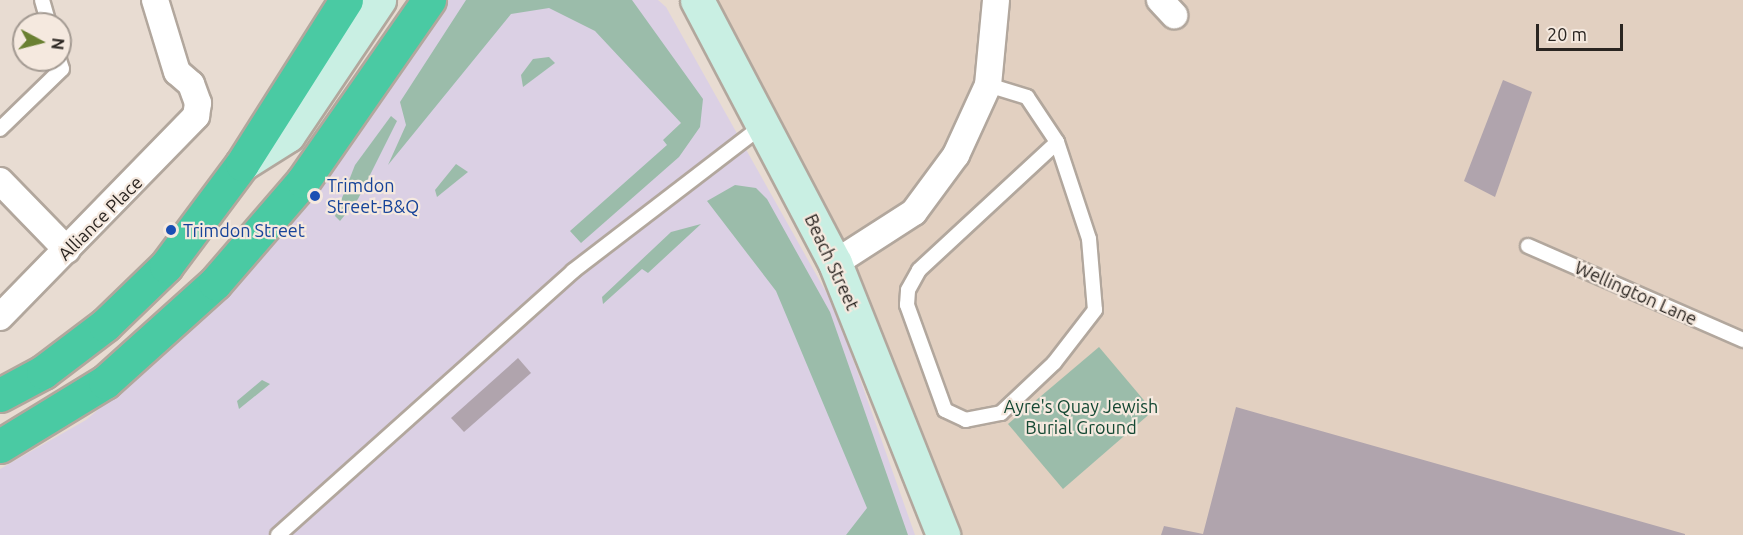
<!DOCTYPE html>
<style>
body{margin:0}
#map{position:relative;width:1743px;height:535px;overflow:hidden;background:#e8dcd2;font-family:Ubuntu,sans-serif}
div>[style]{position:absolute}
[style*='--x']{left:calc(var(--x)*1px);top:calc(var(--y)*1px);width:calc(var(--w)*1px);rotate:calc(var(--a)*1deg)}
.commercial>*{inset:0;background:#dbd0e4}
.built>*{inset:0;background:#e2d0c1}
.green>*{inset:0;background:#9bbcaa}
.building>*{inset:0;background:#b0a4ad}
.roads{filter:drop-shadow(2px 0 #b2a79d) drop-shadow(-2px 0 #b2a79d) drop-shadow(0 2px #b2a79d) drop-shadow(0 -2px #b2a79d)}
.lane>*{height:14px;margin:-7px;padding:0 7px;transform-origin:7px;border-radius:7px;background:#fff}
.street>*{height:26px;margin:-13px;padding:0 13px;transform-origin:13px;border-radius:13px;background:#fff}
.secondary>*{height:33px;margin:-16.5px;padding:0 16.5px;transform-origin:16.5px;border-radius:16.5px;background:#c9efe3}
.highway>*{height:33px;margin:-16.5px;padding:0 16.5px;transform-origin:16.5px;border-radius:16.5px;background:#4acaa3}
.dots>*{width:16px;height:16px;translate:-50% -50%;box-sizing:border-box;border:3px solid #f5e9df;border-radius:50%}
span{translate:-50% -50%;white-space:nowrap;text-align:center;line-height:1.15;-webkit-text-stroke:4.5px #f5e9df;paint-order:stroke}
.transit-label{font-size:18px;color:#164399}
.left{translate:0 -50%;text-align:left}
.street-label{font-size:18px;color:#2a2521}
.park-label{font-size:18px;color:#144833}
.north{position:absolute;left:12px;top:12px;width:60px;height:60px;box-sizing:border-box;background:#f5e9df;border:2px solid #a49b93;border-radius:50%;rotate:97deg;font-size:16px;font-weight:700;line-height:24px;text-align:center;color:#2a2521}
.north::after{content:'';display:block;margin:auto;width:21px;height:27px;background:#6a8032;clip-path:polygon(50% 0,100% 100%,50% 72%,0 100%)}
.scale{position:absolute;left:1536px;top:24px;width:87px;height:27px;box-sizing:border-box;border:3px solid #2a2521;border-top:0;padding-left:8px;font-size:18px;line-height:21px;white-space:nowrap;color:#2a2521;-webkit-text-stroke:4px #f5e9df;paint-order:stroke}
</style>
<div id="map">
<div class="commercial">
<i style="clip-path:polygon(449px 0,658px 0,666px 7px,835px 308px,915px 535px,0 535px,0 469px,86px 420px,201px 322px,298px 213px)"></i>
</div>
<div class="built">
<i style="clip-path:polygon(709px 0,1743px 0,1743px 535px,954px 535px)"></i>
</div>
<div class="green">
<i style="clip-path:polygon(466px 0,632px 0,703px 99px,700px 127px,679px 157px,581px 243px,570px 231px,667px 145px,663px 140px,681px 123px,595px 31px,549px 8px,511px 14px,388px 165px,406px 125px,400px 102px)"></i>
<i style="clip-path:polygon(549px 57px,555px 63px,523px 87px,521px 75px,533px 59px)"></i>
<i style="clip-path:polygon(391px 116px,397px 121px,358px 199px,340px 221px,335px 216px,355px 165px)"></i>
<i style="clip-path:polygon(456px 164px,468px 172px,437px 197px,435px 190px)"></i>
<i style="clip-path:polygon(735px 185px,756px 188px,767px 199px,830px 312px,908px 535px,846px 535px,867px 508px,776px 291px,707px 201px)"></i>
<i style="clip-path:polygon(701px 224px,648px 273px,642px 269px,603px 304px,602px 297px,671px 232px)"></i>
<i style="clip-path:polygon(1099px 347px,1153px 411px,1063px 489px,1008px 424px)"></i>
<i style="clip-path:polygon(262px 380px,270px 384px,239px 409px,237px 401px)"></i>
</div>
<div class="building">
<i style="clip-path:polygon(1503px 80px,1532px 92px,1495px 197px,1464px 181px)"></i>
<i style="clip-path:polygon(518px 358px,531px 373px,464px 432px,451px 418px)"></i>
<i style="clip-path:polygon(1236px 407px,1685px 534px,1685px 535px,1161px 535px,1164px 526px,1203px 534px)"></i>
</div>
<div class="roads">
<div class="lane">
<i style="--x:42;--y:0;--w:25;--a:74"></i>
<i style="--x:988;--y:85;--w:41;--a:17.1"></i>
<i style="--x:1027;--y:97;--w:54;--a:56.3"></i>
<i style="--x:1057;--y:142;--w:102;--a:71.7"></i>
<i style="--x:1089;--y:239;--w:71;--a:85.2"></i>
<i style="--x:1095;--y:310;--w:67;--a:127.7"></i>
<i style="--x:1054;--y:363;--w:73;--a:136.7"></i>
<i style="--x:1001;--y:413;--w:36;--a:169"></i>
<i style="--x:966;--y:420;--w:23;--a:-155"></i>
<i style="--x:945;--y:410;--w:112;--a:-109.9"></i>
<i style="--x:907;--y:305;--w:15;--a:-86"></i>
<i style="--x:908;--y:290;--w:23;--a:-61"></i>
<i style="--x:919;--y:270;--w:188;--a:-42.8"></i>
<i style="--x:0;--y:129;--w:86;--a:-44.1"></i>
<i style="--x:62;--y:69;--w:9;--a:-108"></i>
<i style="--x:1528;--y:246;--w:235;--a:23.6"></i>
<i style="--x:278;--y:535;--w:396;--a:-41.8"></i>
<i style="--x:573;--y:271;--w:238;--a:-37.5"></i>
</div>
<div class="street">
<i style="--x:1160;--y:0;--w:21;--a:47"></i>
<i style="--x:0;--y:181;--w:96;--a:45.8"></i>
<i style="--x:835;--y:263;--w:94;--a:-32.8"></i>
<i style="--x:914;--y:212;--w:71;--a:-53.6"></i>
<i style="--x:956;--y:155;--w:77;--a:-65.4"></i>
<i style="--x:988;--y:85;--w:85;--a:-84.6"></i>
<i style="--x:0;--y:317;--w:281;--a:-45.7"></i>
<i style="--x:196;--y:116;--w:13;--a:-81"></i>
<i style="--x:198;--y:103;--w:20;--a:-110"></i>
<i style="--x:191;--y:84;--w:18;--a:-139"></i>
<i style="--x:177;--y:72;--w:75;--a:-107"></i>
</div>
<div class="secondary">
<i style="--x:697;--y:0;--w:297;--a:62.3"></i>
<i style="--x:835;--y:263;--w:293;--a:68.3"></i>
<i style="--x:242;--y:164;--w:54;--a:-32.2"></i>
<i style="--x:288;--y:135;--w:163;--a:-56"></i>
</div>
<div class="highway">
<i style="--x:0;--y:395;--w:49;--a:-28.1"></i>
<i style="--x:43;--y:372;--w:78;--a:-37.2"></i>
<i style="--x:105;--y:325;--w:85;--a:-44"></i>
<i style="--x:166;--y:266;--w:127;--a:-53.3"></i>
<i style="--x:242;--y:164;--w:194;--a:-57.6"></i>
<i style="--x:0;--y:446;--w:123;--a:-31.4"></i>
<i style="--x:105;--y:382;--w:148;--a:-42"></i>
<i style="--x:215;--y:283;--w:135;--a:-49.2"></i>
<i style="--x:303;--y:181;--w:221;--a:-55.2"></i>
</div>
</div>
<div class="dots">
<i style="left:315px;top:196px;background:#1a4fb4"></i>
<i style="left:171px;top:230px;background:#1a4fb4"></i>
</div>
<div class="transit-label">
<span class="left" style="left:327px;top:196px">Trimdon<br>Street-B&amp;Q</span>
<span class="left" style="left:183px;top:230px">Trimdon Street</span>
</div>
<div class="street-label">
<span style="left:100px;top:218px;rotate:-45deg">Alliance Place</span>
<span style="left:832px;top:262px;rotate:65deg">Beach Street</span>
<span style="left:1636px;top:293px;rotate:24deg">Wellington Lane</span>
</div>
<div class="park-label">
<span style="left:1081px;top:417px">Ayre's Quay Jewish<br>Burial Ground</span>
</div>
<div class="north">N</div>
<div class="scale">20 m</div>
</div>
